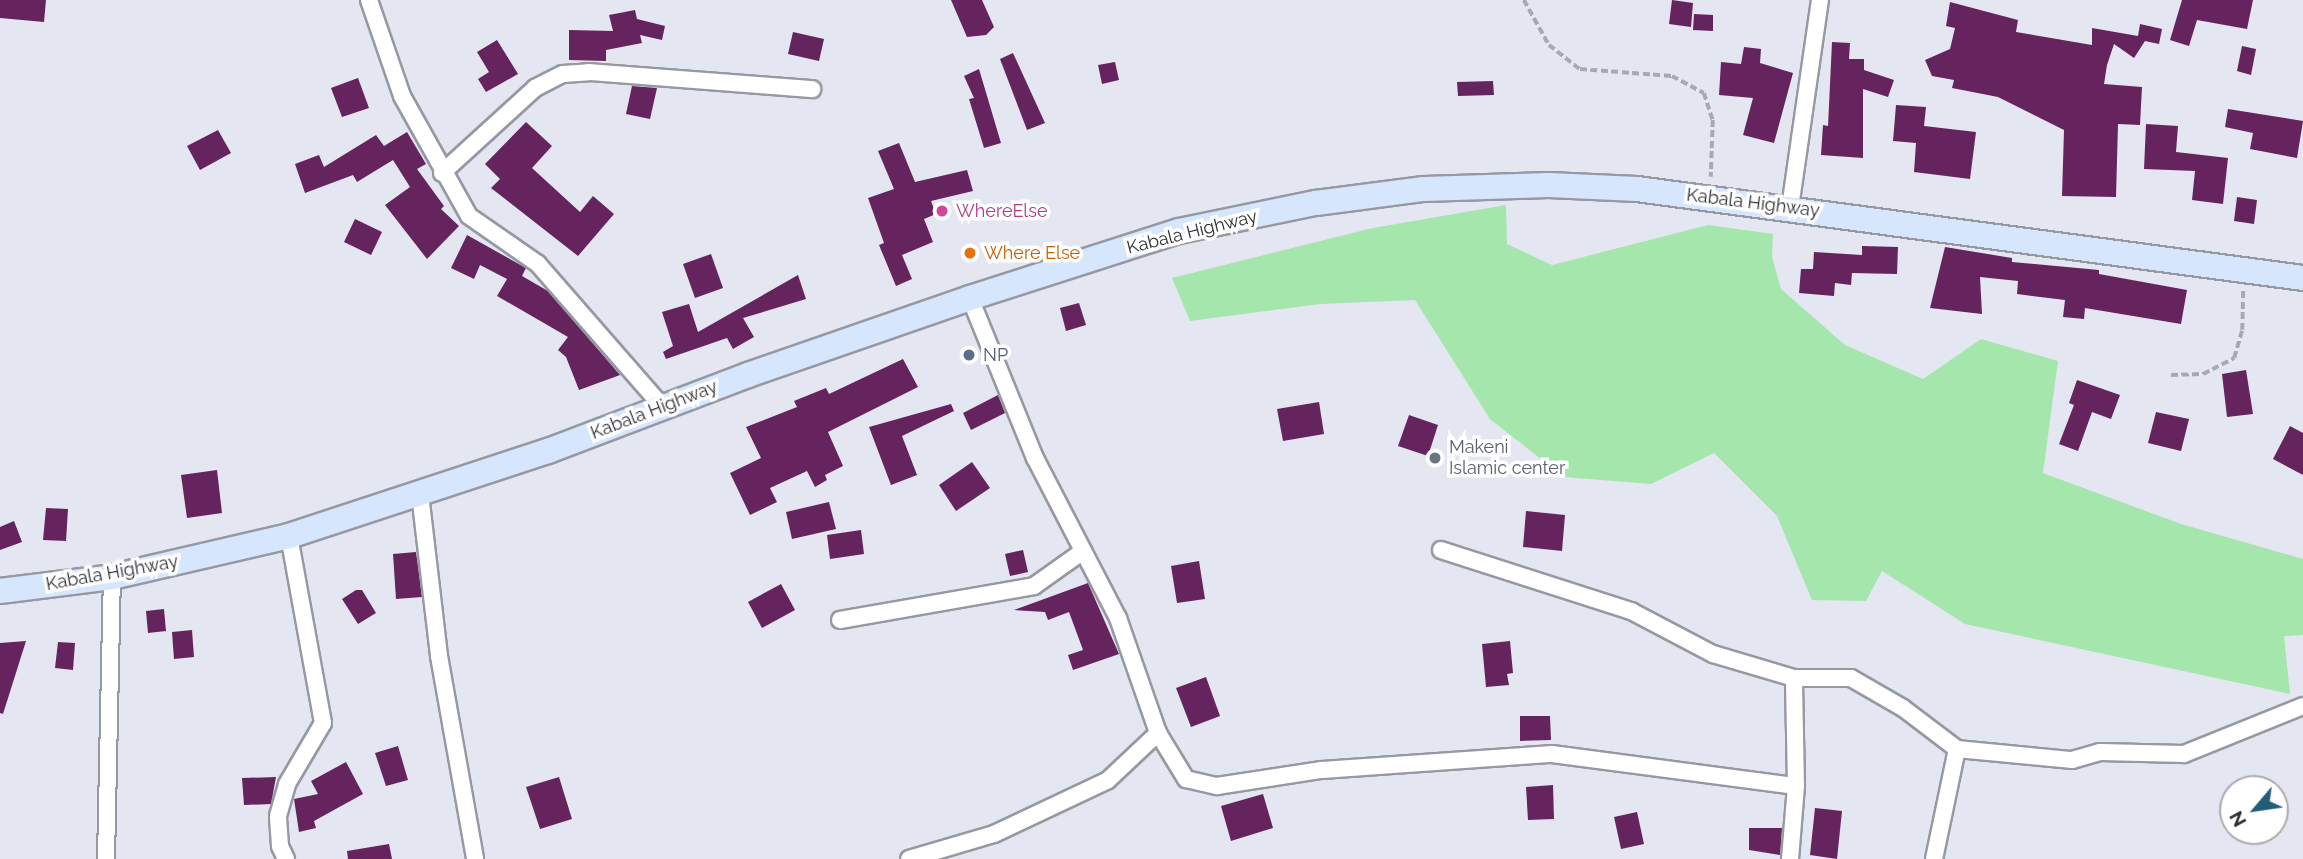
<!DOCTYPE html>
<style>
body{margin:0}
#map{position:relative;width:2303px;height:859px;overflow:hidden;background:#e4e6f1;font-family:Raleway,sans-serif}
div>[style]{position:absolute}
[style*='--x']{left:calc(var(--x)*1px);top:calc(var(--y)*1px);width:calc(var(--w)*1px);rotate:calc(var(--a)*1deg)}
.green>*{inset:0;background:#a5e6ac}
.building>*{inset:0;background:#66245f}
.path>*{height:3.5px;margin-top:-1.75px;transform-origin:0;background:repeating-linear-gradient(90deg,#a7a9b2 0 7px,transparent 0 10.5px)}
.roads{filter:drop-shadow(2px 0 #9698a2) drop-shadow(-2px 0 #9698a2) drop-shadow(0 2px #9698a2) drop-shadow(0 -2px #9698a2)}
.minor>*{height:16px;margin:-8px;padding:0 8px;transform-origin:8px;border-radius:8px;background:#fff}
.primary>*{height:24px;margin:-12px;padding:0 12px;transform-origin:12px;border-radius:12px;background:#d6e6fd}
.dots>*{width:19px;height:19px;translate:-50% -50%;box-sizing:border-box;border:4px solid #fff;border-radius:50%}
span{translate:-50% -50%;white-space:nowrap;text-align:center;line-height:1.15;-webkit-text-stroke:7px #fff;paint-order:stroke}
.street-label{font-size:18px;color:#2e2f33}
.hotel-label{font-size:18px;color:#b23c85}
.left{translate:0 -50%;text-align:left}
.food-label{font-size:18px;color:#c56008}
.service-label{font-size:18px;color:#4e5e75}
.worship-label{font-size:18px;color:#5b616d}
.north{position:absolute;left:2219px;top:775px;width:70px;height:70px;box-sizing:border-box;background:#fff;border:2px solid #abacad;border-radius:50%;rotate:241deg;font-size:19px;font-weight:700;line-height:28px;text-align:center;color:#2e2f33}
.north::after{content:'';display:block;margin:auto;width:24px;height:32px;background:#245d77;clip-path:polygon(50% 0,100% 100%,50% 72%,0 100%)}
</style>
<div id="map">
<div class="green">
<i style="clip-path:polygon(1506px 205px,1507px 244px,1552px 265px,1708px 225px,1773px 234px,1772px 257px,1781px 289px,1845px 345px,1923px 379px,1981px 339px,2058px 361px,2043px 473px,2181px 524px,2303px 559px,2303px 635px,2284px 636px,2290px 694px,1965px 624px,1882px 571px,1866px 601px,1812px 600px,1777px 516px,1714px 453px,1651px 484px,1564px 477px,1490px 419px,1415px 300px,1321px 304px,1190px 321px,1172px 278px,1373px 228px)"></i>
</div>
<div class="building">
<i style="clip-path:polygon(0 0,46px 0,44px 22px,0 18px)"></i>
<i style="clip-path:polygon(951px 0,982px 0,994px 27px,986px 35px,967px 37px)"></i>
<i style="clip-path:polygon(1672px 0,1693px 3px,1691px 27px,1669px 24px)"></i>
<i style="clip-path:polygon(2182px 0,2253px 0,2247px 29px,2197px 20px,2189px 46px,2170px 40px)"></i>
<i style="clip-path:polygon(1950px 2px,2018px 20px,2016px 32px,2092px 45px,2092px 28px,2138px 36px,2140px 24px,2162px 29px,2159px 44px,2145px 41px,2134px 58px,2114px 44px,2107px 65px,2104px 84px,2142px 87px,2140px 125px,2118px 124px,2116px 197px,2062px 196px,2064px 130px,1998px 97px,1952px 88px,1954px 80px,1932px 76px,1925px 60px,1950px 49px,1955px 28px,1946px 26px)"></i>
<i style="clip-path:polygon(635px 10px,637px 19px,665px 26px,662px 40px,640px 35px,642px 43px,606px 50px,606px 61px,569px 60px,569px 30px,613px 31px,609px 15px)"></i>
<i style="clip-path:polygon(1694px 14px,1713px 15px,1713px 31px,1693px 30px)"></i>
<i style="clip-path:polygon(793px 32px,824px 39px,819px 61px,788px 54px)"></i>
<i style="clip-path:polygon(497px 40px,518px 74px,486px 92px,478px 79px,489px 72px,477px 52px)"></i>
<i style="clip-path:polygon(1832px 42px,1850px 43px,1849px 59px,1864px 59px,1864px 70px,1894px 80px,1888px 97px,1863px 89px,1863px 158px,1821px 155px,1823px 125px,1828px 126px)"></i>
<i style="clip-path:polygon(2242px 46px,2256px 49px,2251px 75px,2237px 71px)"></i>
<i style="clip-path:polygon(1744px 47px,1761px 49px,1760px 63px,1793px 73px,1774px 143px,1743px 135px,1753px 98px,1719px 95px,1721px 62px,1741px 64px)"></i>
<i style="clip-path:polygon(1013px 53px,1045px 123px,1027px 130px,1000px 59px)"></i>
<i style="clip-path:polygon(1115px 62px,1119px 80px,1102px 84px,1098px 65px)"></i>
<i style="clip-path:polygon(979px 69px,1001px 143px,984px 148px,969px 99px,974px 98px,964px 76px)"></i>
<i style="clip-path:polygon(358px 78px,369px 108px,342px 117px,331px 88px)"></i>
<i style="clip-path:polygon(1493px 81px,1494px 95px,1458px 96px,1457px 82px)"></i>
<i style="clip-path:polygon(632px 86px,657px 88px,650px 119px,626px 114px)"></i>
<i style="clip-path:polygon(1896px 105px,1926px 107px,1924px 126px,1976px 132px,1970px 179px,1914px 172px,1916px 143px,1893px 141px)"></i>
<i style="clip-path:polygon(2228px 109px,2303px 121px,2297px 158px,2250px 149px,2253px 133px,2225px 127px)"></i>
<i style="clip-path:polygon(526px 122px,552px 146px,532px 168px,580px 212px,593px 196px,614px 214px,578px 256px,491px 188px,500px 179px,485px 164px)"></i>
<i style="clip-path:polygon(2146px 124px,2178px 126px,2176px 152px,2228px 158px,2223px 204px,2192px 200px,2195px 171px,2144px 169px)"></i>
<i style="clip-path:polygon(218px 130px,231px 153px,200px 170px,187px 146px)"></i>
<i style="clip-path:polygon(407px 132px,426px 164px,417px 169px,444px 206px,441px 209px,459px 226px,427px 259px,385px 205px,410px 187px,393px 160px,357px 182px,353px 175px,305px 193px,295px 164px,319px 155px,324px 167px,376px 135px,384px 146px)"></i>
<i style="clip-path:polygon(899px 143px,915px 182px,967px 170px,973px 191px,931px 201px,936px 214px,924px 219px,933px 242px,902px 255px,912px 279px,896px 286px,879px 245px,884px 243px,868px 198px,894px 189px,878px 151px)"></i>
<i style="clip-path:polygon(2237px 197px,2257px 200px,2254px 224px,2234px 221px)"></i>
<i style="clip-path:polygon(355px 219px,382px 232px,371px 255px,344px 242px)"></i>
<i style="clip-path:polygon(467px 235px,526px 268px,522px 276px,548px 291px,620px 375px,579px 390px,566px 357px,558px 350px,568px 337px,497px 296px,507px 279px,480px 265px,474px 279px,451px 268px)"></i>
<i style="clip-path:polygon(1862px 246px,1898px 247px,1897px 274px,1852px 273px,1851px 285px,1835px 283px,1834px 296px,1799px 293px,1801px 269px,1813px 269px,1814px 252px,1862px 255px)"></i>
<i style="clip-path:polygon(1945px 247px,2012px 258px,2012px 262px,2099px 270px,2099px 274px,2187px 290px,2181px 324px,2085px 308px,2084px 319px,2063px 317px,2065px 300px,2017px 294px,2018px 281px,1980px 277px,1982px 314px,1930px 308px)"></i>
<i style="clip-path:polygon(711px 254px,723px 288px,695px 298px,683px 264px)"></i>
<i style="clip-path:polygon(798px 275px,806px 299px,743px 318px,754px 337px,733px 349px,727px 338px,666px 359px,663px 352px,673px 346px,662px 312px,689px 304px,698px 332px)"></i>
<i style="clip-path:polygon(1079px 303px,1086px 325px,1066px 331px,1060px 308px)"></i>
<i style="clip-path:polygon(903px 359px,918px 387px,828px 432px,843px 466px,825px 475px,827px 480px,815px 487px,807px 471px,770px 488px,777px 502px,750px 515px,730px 473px,761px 458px,746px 427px,797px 407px,794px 401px,826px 388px,829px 394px)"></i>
<i style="clip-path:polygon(2246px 370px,2253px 414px,2227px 417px,2222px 374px)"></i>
<i style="clip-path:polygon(2077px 380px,2120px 395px,2111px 419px,2092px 412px,2078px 451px,2059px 444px,2074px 405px,2069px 403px)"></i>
<i style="clip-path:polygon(998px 395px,1005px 413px,971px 430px,963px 413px)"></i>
<i style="clip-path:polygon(1319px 402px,1324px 434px,1283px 441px,1277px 409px)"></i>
<i style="clip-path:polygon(951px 404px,954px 411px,902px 436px,917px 475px,891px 485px,869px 427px)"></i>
<i style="clip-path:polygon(2156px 412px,2189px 419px,2181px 451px,2148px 443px)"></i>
<i style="clip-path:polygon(1409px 415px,1438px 425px,1428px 456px,1398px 446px)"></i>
<i style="clip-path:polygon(2290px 426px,2303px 433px,2303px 475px,2273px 459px)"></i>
<i style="clip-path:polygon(972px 462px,990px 488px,956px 511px,939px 485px)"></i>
<i style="clip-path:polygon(217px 470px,222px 513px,187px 518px,181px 475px)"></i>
<i style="clip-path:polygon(829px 502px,836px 529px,792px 539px,786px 512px)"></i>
<i style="clip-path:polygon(46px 508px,68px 509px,66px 541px,43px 540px)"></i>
<i style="clip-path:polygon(1526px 511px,1565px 515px,1562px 551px,1523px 547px)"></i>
<i style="clip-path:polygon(14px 521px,22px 542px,0 550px,0 527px)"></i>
<i style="clip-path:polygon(861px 530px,864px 554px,830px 559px,827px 535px)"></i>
<i style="clip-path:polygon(1023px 550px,1028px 572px,1010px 576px,1005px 554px)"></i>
<i style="clip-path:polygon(416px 552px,422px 597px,396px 599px,393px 554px)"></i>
<i style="clip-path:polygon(1199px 561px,1205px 599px,1177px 603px,1171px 566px)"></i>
<i style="clip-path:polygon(1088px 583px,1119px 654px,1073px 670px,1068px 655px,1083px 650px,1069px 612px,1048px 620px,1045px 612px,1014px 610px)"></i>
<i style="clip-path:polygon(781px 584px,795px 610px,762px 628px,748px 602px)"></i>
<i style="clip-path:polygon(356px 590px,362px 590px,376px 613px,358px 624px,342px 599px)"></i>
<i style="clip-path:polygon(164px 609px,166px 631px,148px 633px,146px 611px)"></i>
<i style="clip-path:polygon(192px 630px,194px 657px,174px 659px,172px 632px)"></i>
<i style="clip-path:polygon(26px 641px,3px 714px,0 713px,0 643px)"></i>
<i style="clip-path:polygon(1510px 641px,1513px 673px,1507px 674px,1509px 685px,1486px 687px,1482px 644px)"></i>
<i style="clip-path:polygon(58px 642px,75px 643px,73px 670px,55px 668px)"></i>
<i style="clip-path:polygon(1206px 677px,1220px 716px,1191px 727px,1176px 688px)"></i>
<i style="clip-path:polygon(1520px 716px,1550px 716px,1551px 740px,1520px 741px)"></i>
<i style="clip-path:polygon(398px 746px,408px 780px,386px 786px,375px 753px)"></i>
<i style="clip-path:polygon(346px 762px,363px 794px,314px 821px,316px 828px,299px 832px,294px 799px,318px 794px,311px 781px)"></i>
<i style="clip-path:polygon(276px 777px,271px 804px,244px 805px,242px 778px)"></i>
<i style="clip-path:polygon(559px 777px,572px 819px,540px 829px,526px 787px)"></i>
<i style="clip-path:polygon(1553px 785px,1554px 819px,1528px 820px,1526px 787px)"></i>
<i style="clip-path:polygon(1263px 794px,1273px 828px,1231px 841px,1221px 806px)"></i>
<i style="clip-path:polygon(1815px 808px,1842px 811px,1837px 859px,1810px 855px)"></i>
<i style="clip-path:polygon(1637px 812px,1644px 844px,1621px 849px,1614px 817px)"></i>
<i style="clip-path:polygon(1749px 828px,1782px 828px,1780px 855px,1749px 850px)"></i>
<i style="clip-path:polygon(389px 844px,392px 859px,348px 859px,347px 851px)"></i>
</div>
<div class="path">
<i style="--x:1524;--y:0;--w:51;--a:60.9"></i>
<i style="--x:1549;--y:45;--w:39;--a:38"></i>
<i style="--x:1580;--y:69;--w:92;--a:4.4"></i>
<i style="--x:1672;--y:76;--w:36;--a:28"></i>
<i style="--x:1704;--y:93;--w:28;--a:72"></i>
<i style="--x:1713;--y:120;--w:57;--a:92"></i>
<i style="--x:2171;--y:375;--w:32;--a:-2"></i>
<i style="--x:2203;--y:374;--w:35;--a:-27"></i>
<i style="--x:2234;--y:358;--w:29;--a:-74"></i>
<i style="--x:2242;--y:330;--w:41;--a:-88.6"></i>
</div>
<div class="roads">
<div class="minor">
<i style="--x:369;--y:0;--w:102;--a:71"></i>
<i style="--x:402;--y:96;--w:137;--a:60.8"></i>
<i style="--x:469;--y:216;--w:84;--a:34.8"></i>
<i style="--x:538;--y:264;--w:189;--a:48.9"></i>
<i style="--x:442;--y:173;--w:126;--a:-42.4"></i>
<i style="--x:535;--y:88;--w:31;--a:-27"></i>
<i style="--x:563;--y:74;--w:26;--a:-4"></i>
<i style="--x:589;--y:72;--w:224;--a:4.4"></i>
<i style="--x:1790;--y:208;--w:210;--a:-81.8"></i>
<i style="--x:970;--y:298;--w:173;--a:67.9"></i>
<i style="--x:1035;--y:458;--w:180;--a:62.6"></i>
<i style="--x:1118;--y:618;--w:122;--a:70.8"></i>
<i style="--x:1158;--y:733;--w:54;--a:58.7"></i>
<i style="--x:1186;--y:779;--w:32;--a:13"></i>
<i style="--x:1217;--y:786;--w:106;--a:-8.7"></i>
<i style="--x:1322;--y:770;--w:231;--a:-4"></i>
<i style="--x:1552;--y:754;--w:246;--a:7.5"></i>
<i style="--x:420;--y:494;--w:163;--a:83.3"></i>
<i style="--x:439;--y:656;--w:206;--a:79.9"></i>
<i style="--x:1441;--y:550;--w:200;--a:17.8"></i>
<i style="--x:1631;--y:611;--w:93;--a:27.7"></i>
<i style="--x:1713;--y:654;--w:84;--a:16.5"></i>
<i style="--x:1794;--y:678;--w:57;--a:0"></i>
<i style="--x:1851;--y:678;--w:60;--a:30"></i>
<i style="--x:1903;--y:708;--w:68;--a:37.2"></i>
<i style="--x:840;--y:620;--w:197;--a:-9.9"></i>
<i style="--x:1034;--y:586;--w:60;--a:-35.5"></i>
<i style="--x:106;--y:859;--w:282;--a:-88.8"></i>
<i style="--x:286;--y:859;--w:14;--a:-115"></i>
<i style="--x:280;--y:846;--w:30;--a:-94"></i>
<i style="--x:278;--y:816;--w:33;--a:-74"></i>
<i style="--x:287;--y:784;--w:71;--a:-59.5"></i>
<i style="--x:323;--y:723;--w:190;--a:-100.3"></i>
<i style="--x:909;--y:859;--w:89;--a:-16.4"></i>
<i style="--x:994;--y:834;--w:126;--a:-25.3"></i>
<i style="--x:1108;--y:780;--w:69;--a:-43.2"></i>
<i style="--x:1790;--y:859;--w:73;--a:-85.3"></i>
<i style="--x:1796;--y:786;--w:108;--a:-91.1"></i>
<i style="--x:1934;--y:859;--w:112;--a:-78.2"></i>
<i style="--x:1957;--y:749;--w:116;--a:5.5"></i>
<i style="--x:2072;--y:760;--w:29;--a:-16"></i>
<i style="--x:2100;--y:752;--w:84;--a:1.4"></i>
<i style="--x:2184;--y:754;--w:128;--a:-22"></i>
</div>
<div class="primary">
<i style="--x:0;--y:591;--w:113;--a:-7.1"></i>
<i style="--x:112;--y:577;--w:182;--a:-13"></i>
<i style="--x:289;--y:536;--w:273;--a:-18.2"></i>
<i style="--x:548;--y:451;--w:214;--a:-20.8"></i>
<i style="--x:748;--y:375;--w:235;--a:-19.1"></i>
<i style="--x:970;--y:298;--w:219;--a:-17.8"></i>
<i style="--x:1179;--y:231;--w:140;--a:-11.6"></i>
<i style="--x:1316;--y:203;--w:109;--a:-7.4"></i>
<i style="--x:1424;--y:189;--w:125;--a:-1.8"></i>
<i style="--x:1549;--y:185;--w:88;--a:2.6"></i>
<i style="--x:1637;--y:189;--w:672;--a:7.61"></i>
</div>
</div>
<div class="dots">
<i style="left:942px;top:211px;background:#d1479c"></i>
<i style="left:970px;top:253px;background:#e8710a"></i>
<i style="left:969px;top:355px;background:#5c6f8a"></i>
<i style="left:1435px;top:458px;background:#6b7280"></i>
</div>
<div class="street-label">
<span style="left:1753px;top:203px;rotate:7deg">Kabala Highway</span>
<span style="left:1192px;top:232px;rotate:-14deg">Kabala Highway</span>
<span style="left:654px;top:410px;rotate:-21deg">Kabala Highway</span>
<span style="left:112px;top:573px;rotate:-10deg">Kabala Highway</span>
</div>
<div class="hotel-label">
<span class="left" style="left:956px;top:211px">WhereElse</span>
</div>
<div class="food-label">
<span class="left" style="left:984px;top:253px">Where Else</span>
</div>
<div class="service-label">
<span class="left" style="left:983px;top:355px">NP</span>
</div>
<div class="worship-label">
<span class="left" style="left:1449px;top:458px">Makeni<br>Islamic center</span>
</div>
<div class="north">N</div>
</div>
